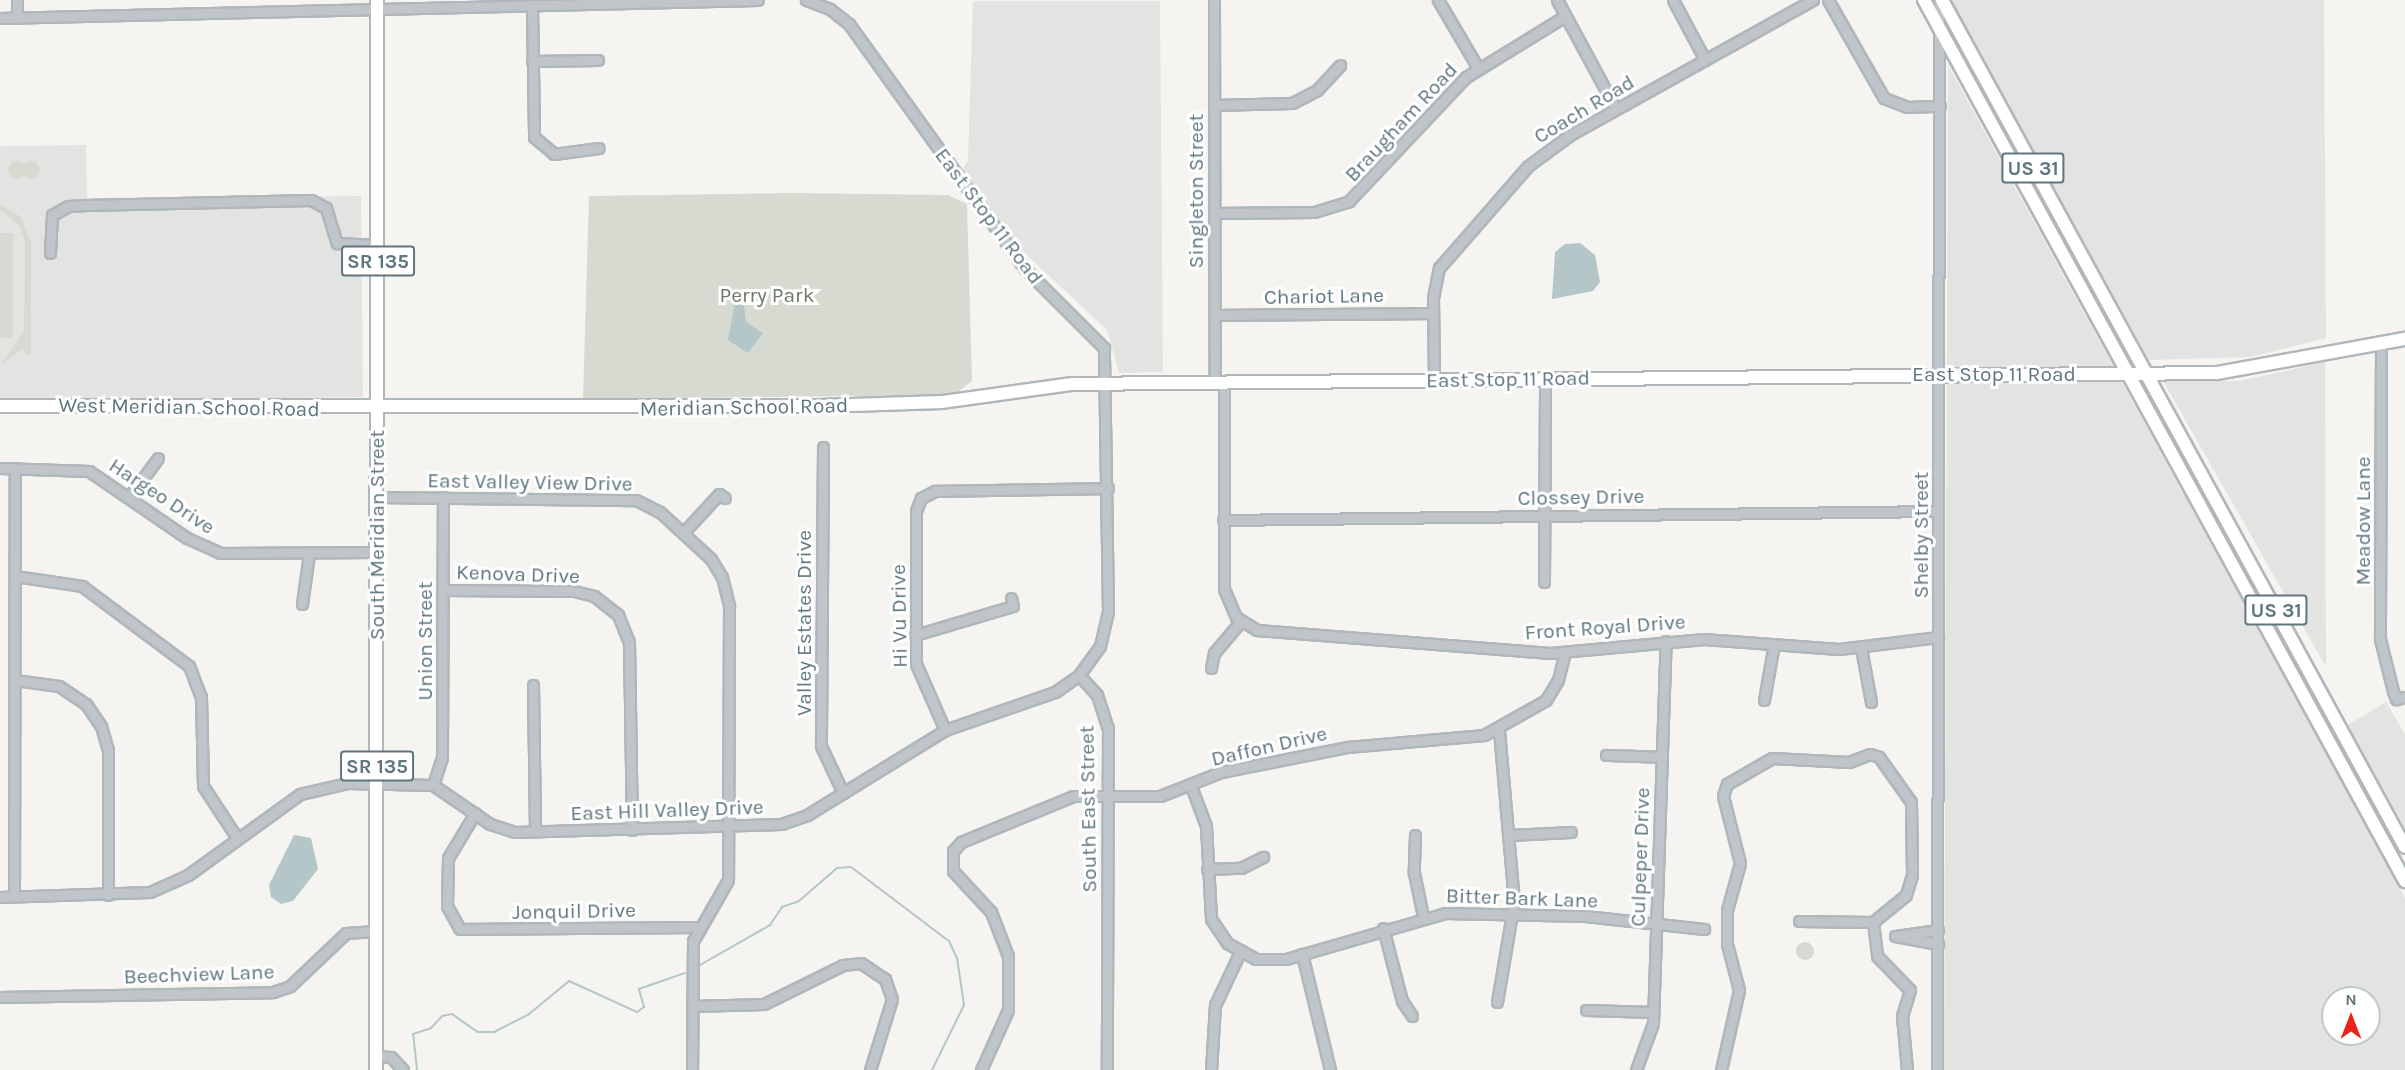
<!DOCTYPE html>
<style>
body{margin:0}
#map{position:relative;width:2405px;height:1070px;overflow:hidden;background:#f5f4f1;font-family:Karla,sans-serif}
div>[style]{position:absolute}
[style*='--x']{left:calc(var(--x)*1px);top:calc(var(--y)*1px);width:calc(var(--w)*1px);rotate:calc(var(--a)*1deg)}
.built>*{inset:0;background:#e3e4e2}
.green>*{inset:0;background:#d6dad0}
.round{border-radius:50%}
.water>*{inset:0;background:#b5c6c8}
.stream>*{height:2px;margin:-1px;padding:0 1px;transform-origin:1px;border-radius:1px;background:#b5c6c8}
.roads{filter:drop-shadow(2px 0 #b0b7ba) drop-shadow(-2px 0 #b0b7ba) drop-shadow(0 2px #b0b7ba) drop-shadow(0 -2px #b0b7ba)}
.minor>*{height:9px;margin:-4.5px;padding:0 4.5px;transform-origin:4.5px;border-radius:4.5px;background:#bfc5c8}
.major>*{height:12px;margin:-6px;padding:0 6px;transform-origin:6px;border-radius:6px;background:#fff}
span{translate:-50% -50%;white-space:nowrap;text-align:center;line-height:1.15;-webkit-text-stroke:6px #fff;paint-order:stroke}
.shield-label span{padding:2px 4px;background:#fff;border:2px solid;border-radius:4px;-webkit-text-stroke-width:0}
.shield-label{font-size:20px;color:#5e767e;font-weight:700}
.street-label{font-size:21px;color:#5e767e}
.park-label{font-size:21px;color:#6b7a61}
.north{position:absolute;left:2321px;top:986px;width:60px;height:60px;box-sizing:border-box;background:#fff;border:2px solid #bfc8cb;border-radius:50%;rotate:0deg;font-size:16px;font-weight:700;line-height:24px;text-align:center;color:#5e767e}
.north::after{content:'';display:block;margin:auto;width:21px;height:27px;background:#ec231a;clip-path:polygon(50% 0,100% 100%,50% 72%,0 100%)}
</style>
<div id="map">
<div class="built">
<i style="clip-path:polygon(1950px 0,2324px 0,2326px 338px,2251px 357px,2149px 360px)"></i>
<i style="clip-path:polygon(973px 1px,1160px 1px,1163px 372px,1119px 373px,1107px 330px,1012px 241px,962px 170px,968px 160px)"></i>
<i style="clip-path:polygon(evenodd,1948px 65px,2405px 898px,2405px 1070px,1944px 1070px,1948px 65px,2333px 998px,2369px 998px,2369px 1034px,2333px 1034px,2333px 998px)"></i>
<i style="clip-path:polygon(86px 145px,87px 198px,361px 196px,363px 397px,0 401px,0 146px)"></i>
<i style="clip-path:polygon(2325px 362px,2326px 667px,2163px 381px,2239px 381px)"></i>
<i style="clip-path:polygon(2386px 702px,2405px 734px,2405px 828px,2348px 725px)"></i>
</div>
<div class="green">
<i class="round" style="left:8px;top:161px;width:18px;height:18px"></i>
<i class="round" style="left:22px;top:161px;width:18px;height:18px"></i>
<i style="clip-path:polygon(793px 193px,948px 195px,967px 204px,972px 381px,954px 395px,583px 399px,589px 196px)"></i>
<i style="clip-path:polygon(0 204px,21px 217px,31px 243px,31px 354px,25px 354px,24px 348px,0 365px,24px 332px,25px 243px,20px 226px,0 210px)"></i>
<i style="clip-path:polygon(0 233px,13px 233px,13px 338px,0 338px)"></i>
<i class="round" style="left:1796px;top:942px;width:18px;height:18px"></i>
</div>
<div class="water">
<i style="clip-path:polygon(1580px 243px,1595px 255px,1600px 282px,1593px 291px,1552px 299px,1555px 252px,1565px 244px)"></i>
<i style="clip-path:polygon(735px 302px,744px 306px,746px 322px,763px 333px,748px 353px,728px 340px)"></i>
<i style="clip-path:polygon(294px 835px,311px 838px,318px 869px,293px 901px,281px 904px,271px 897px,269px 885px)"></i>
</div>
<div class="stream">
<i style="--x:700;--y:965;--w:81;--a:-29.7"></i>
<i style="--x:770;--y:925;--w:22;--a:-56"></i>
<i style="--x:782;--y:907;--w:18;--a:-19"></i>
<i style="--x:799;--y:901;--w:50;--a:-41"></i>
<i style="--x:837;--y:868;--w:14;--a:-4"></i>
<i style="--x:851;--y:867;--w:123;--a:37.1"></i>
<i style="--x:949;--y:941;--w:19;--a:65"></i>
<i style="--x:957;--y:958;--w:48;--a:81.5"></i>
<i style="--x:964;--y:1005;--w:72;--a:116.2"></i>
<i style="--x:417;--y:1070;--w:36;--a:-96"></i>
<i style="--x:413;--y:1034;--w:19;--a:-18"></i>
<i style="--x:431;--y:1028;--w:16;--a:-47"></i>
<i style="--x:442;--y:1016;--w:10;--a:-11"></i>
<i style="--x:452;--y:1014;--w:32;--a:35"></i>
<i style="--x:478;--y:1032;--w:16;--a:0"></i>
<i style="--x:494;--y:1032;--w:39;--a:-27"></i>
<i style="--x:529;--y:1014;--w:52;--a:-39.5"></i>
<i style="--x:569;--y:981;--w:75;--a:24.5"></i>
<i style="--x:637;--y:1012;--w:9;--a:-36"></i>
<i style="--x:644;--y:1007;--w:19;--a:-106"></i>
<i style="--x:639;--y:989;--w:49;--a:-19.2"></i>
</div>
<div class="roads">
<div class="minor">
<i style="--x:1214;--y:0;--w:382;--a:89.9"></i>
<i style="--x:1438;--y:0;--w:79;--a:59.5"></i>
<i style="--x:1557;--y:0;--w:124;--a:61.6"></i>
<i style="--x:1673;--y:0;--w:68;--a:61.9"></i>
<i style="--x:1828;--y:0;--w:113;--a:60.3"></i>
<i style="--x:1884;--y:98;--w:25;--a:21"></i>
<i style="--x:1907;--y:107;--w:33;--a:-2"></i>
<i style="--x:532;--y:5;--w:132;--a:89.1"></i>
<i style="--x:534;--y:137;--w:26;--a:40"></i>
<i style="--x:554;--y:154;--w:45;--a:-7.6"></i>
<i style="--x:0;--y:18;--w:758;--a:-1.36"></i>
<i style="--x:17;--y:18;--w:18;--a:-90"></i>
<i style="--x:532;--y:61;--w:66;--a:-0.9"></i>
<i style="--x:1214;--y:105;--w:78;--a:-1.5"></i>
<i style="--x:1292;--y:103;--w:28;--a:-27"></i>
<i style="--x:1317;--y:90;--w:34;--a:-47"></i>
<i style="--x:1214;--y:213;--w:100;--a:-0.6"></i>
<i style="--x:1314;--y:212;--w:37;--a:-17"></i>
<i style="--x:1349;--y:201;--w:170;--a:-46.7"></i>
<i style="--x:1466;--y:77;--w:116;--a:-31.6"></i>
<i style="--x:50;--y:253;--w:38;--a:-87"></i>
<i style="--x:52;--y:215;--w:18;--a:-29"></i>
<i style="--x:68;--y:206;--w:19;--a:-3"></i>
<i style="--x:87;--y:205;--w:224;--a:-1.3"></i>
<i style="--x:311;--y:200;--w:17;--a:28"></i>
<i style="--x:326;--y:208;--w:37;--a:73"></i>
<i style="--x:337;--y:243;--w:41;--a:2.8"></i>
<i style="--x:1215;--y:315;--w:218;--a:-0.5"></i>
<i style="--x:2381;--y:341;--w:298;--a:90.2"></i>
<i style="--x:2380;--y:639;--w:54;--a:76"></i>
<i style="--x:2393;--y:691;--w:9;--a:69"></i>
<i style="--x:2396;--y:699;--w:9;--a:-13"></i>
<i style="--x:1434;--y:380;--w:82;--a:-90.7"></i>
<i style="--x:1433;--y:298;--w:31;--a:-79"></i>
<i style="--x:1439;--y:268;--w:135;--a:-48.9"></i>
<i style="--x:1528;--y:166;--w:52;--a:-36.4"></i>
<i style="--x:1570;--y:135;--w:278;--a:-29.1"></i>
<i style="--x:1224;--y:383;--w:206;--a:90"></i>
<i style="--x:1224;--y:589;--w:30;--a:67"></i>
<i style="--x:1236;--y:617;--w:25;--a:32"></i>
<i style="--x:1257;--y:630;--w:294;--a:4.5"></i>
<i style="--x:1550;--y:653;--w:155;--a:-5.2"></i>
<i style="--x:1704;--y:639;--w:135;--a:4.2"></i>
<i style="--x:1839;--y:649;--w:100;--a:-6.9"></i>
<i style="--x:823;--y:447;--w:299;--a:90.4"></i>
<i style="--x:821;--y:746;--w:52;--a:64.9"></i>
<i style="--x:0;--y:468;--w:89;--a:1.9"></i>
<i style="--x:89;--y:471;--w:119;--a:34.4"></i>
<i style="--x:187;--y:538;--w:36;--a:24"></i>
<i style="--x:220;--y:553;--w:157;--a:-0.4"></i>
<i style="--x:130;--y:496;--w:47;--a:-53.6"></i>
<i style="--x:377;--y:497;--w:259;--a:0.7"></i>
<i style="--x:636;--y:500;--w:27;--a:27"></i>
<i style="--x:660;--y:512;--w:69;--a:42.7"></i>
<i style="--x:711;--y:559;--w:21;--a:59"></i>
<i style="--x:722;--y:577;--w:30;--a:76"></i>
<i style="--x:729;--y:606;--w:274;--a:90.2"></i>
<i style="--x:728;--y:880;--w:70;--a:119.8"></i>
<i style="--x:693;--y:941;--w:129;--a:90.4"></i>
<i style="--x:1223;--y:520;--w:715;--a:-0.72"></i>
<i style="--x:683;--y:533;--w:53;--a:-47.3"></i>
<i style="--x:719;--y:494;--w:7;--a:34"></i>
<i style="--x:15;--y:576;--w:68;--a:8.5"></i>
<i style="--x:82;--y:586;--w:134;--a:36.8"></i>
<i style="--x:189;--y:666;--w:33;--a:69"></i>
<i style="--x:201;--y:697;--w:89;--a:88.7"></i>
<i style="--x:203;--y:786;--w:62;--a:56.8"></i>
<i style="--x:1544;--y:582;--w:204;--a:-89.7"></i>
<i style="--x:443;--y:590;--w:131;--a:0.4"></i>
<i style="--x:574;--y:591;--w:21;--a:14"></i>
<i style="--x:594;--y:596;--w:31;--a:38"></i>
<i style="--x:618;--y:615;--w:29;--a:68"></i>
<i style="--x:629;--y:642;--w:188;--a:89.1"></i>
<i style="--x:302;--y:604;--w:50;--a:-82"></i>
<i style="--x:915;--y:635;--w:102;--a:-16.5"></i>
<i style="--x:1013;--y:606;--w:8;--a:-104"></i>
<i style="--x:1861;--y:648;--w:55;--a:79.5"></i>
<i style="--x:1211;--y:668;--w:15;--a:-79"></i>
<i style="--x:1214;--y:653;--w:42;--a:-49.8"></i>
<i style="--x:1079;--y:675;--w:27;--a:48"></i>
<i style="--x:1097;--y:695;--w:35;--a:72"></i>
<i style="--x:1108;--y:728;--w:342;--a:90.2"></i>
<i style="--x:15;--y:680;--w:44;--a:7.8"></i>
<i style="--x:59;--y:686;--w:32;--a:34"></i>
<i style="--x:86;--y:704;--w:27;--a:56"></i>
<i style="--x:101;--y:726;--w:25;--a:74"></i>
<i style="--x:108;--y:750;--w:145;--a:90"></i>
<i style="--x:533;--y:685;--w:146;--a:89.2"></i>
<i style="--x:1764;--y:700;--w:57;--a:-79.9"></i>
<i style="--x:945;--y:730;--w:72;--a:-113.7"></i>
<i style="--x:916;--y:664;--w:153;--a:-90"></i>
<i style="--x:916;--y:511;--w:14;--a:-69"></i>
<i style="--x:921;--y:498;--w:16;--a:-27"></i>
<i style="--x:935;--y:491;--w:173;--a:-1"></i>
<i style="--x:1606;--y:755;--w:56;--a:2"></i>
<i style="--x:433;--y:785;--w:28;--a:-72"></i>
<i style="--x:442;--y:758;--w:261;--a:-89.8"></i>
<i style="--x:1191;--y:786;--w:43;--a:69.4"></i>
<i style="--x:1206;--y:826;--w:93;--a:86.9"></i>
<i style="--x:1211;--y:919;--w:29;--a:56"></i>
<i style="--x:1227;--y:943;--w:33;--a:29"></i>
<i style="--x:1256;--y:959;--w:30;--a:0"></i>
<i style="--x:1286;--y:959;--w:166;--a:-16.1"></i>
<i style="--x:1445;--y:913;--w:140;--a:1.2"></i>
<i style="--x:1585;--y:916;--w:120;--a:6.2"></i>
<i style="--x:475;--y:813;--w:52;--a:121"></i>
<i style="--x:448;--y:858;--w:48;--a:91.2"></i>
<i style="--x:447;--y:906;--w:26;--a:61"></i>
<i style="--x:460;--y:929;--w:236;--a:-0.5"></i>
<i style="--x:1415;--y:835;--w:38;--a:92"></i>
<i style="--x:1414;--y:873;--w:44;--a:78.2"></i>
<i style="--x:1510;--y:835;--w:61;--a:-2.8"></i>
<i style="--x:1207;--y:869;--w:34;--a:-2"></i>
<i style="--x:1241;--y:868;--w:25;--a:-27"></i>
<i style="--x:14;--y:896;--w:428;--a:-89.9"></i>
<i style="--x:0;--y:897;--w:150;--a:-1.9"></i>
<i style="--x:150;--y:892;--w:42;--a:-24.1"></i>
<i style="--x:188;--y:875;--w:138;--a:-35.9"></i>
<i style="--x:300;--y:794;--w:48;--a:-13.2"></i>
<i style="--x:347;--y:783;--w:86;--a:1.3"></i>
<i style="--x:433;--y:785;--w:69;--a:34.4"></i>
<i style="--x:490;--y:824;--w:26;--a:18"></i>
<i style="--x:515;--y:832;--w:266;--a:-1.7"></i>
<i style="--x:781;--y:824;--w:28;--a:-19"></i>
<i style="--x:807;--y:815;--w:162;--a:-31.6"></i>
<i style="--x:945;--y:730;--w:116;--a:-19.1"></i>
<i style="--x:1055;--y:692;--w:29;--a:-35"></i>
<i style="--x:1079;--y:675;--w:36;--a:-54"></i>
<i style="--x:1100;--y:646;--w:36;--a:-77"></i>
<i style="--x:1108;--y:611;--w:263;--a:-90.9"></i>
<i style="--x:1104;--y:348;--w:112;--a:-135"></i>
<i style="--x:1025;--y:269;--w:302;--a:-125.7"></i>
<i style="--x:849;--y:24;--w:24;--a:-142"></i>
<i style="--x:830;--y:9;--w:26;--a:-159"></i>
<i style="--x:1799;--y:921;--w:74;--a:0.8"></i>
<i style="--x:1873;--y:922;--w:34;--a:83"></i>
<i style="--x:1877;--y:956;--w:47;--a:45.9"></i>
<i style="--x:1910;--y:990;--w:27;--a:107"></i>
<i style="--x:1902;--y:1016;--w:54;--a:84.7"></i>
<i style="--x:1383;--y:928;--w:75;--a:75.4"></i>
<i style="--x:1402;--y:1001;--w:18;--a:56"></i>
<i style="--x:1938;--y:930;--w:43;--a:172.1"></i>
<i style="--x:1895;--y:936;--w:44;--a:10.5"></i>
<i style="--x:1302;--y:954;--w:119;--a:76.4"></i>
<i style="--x:0;--y:997;--w:273;--a:-1"></i>
<i style="--x:273;--y:992;--w:18;--a:-19"></i>
<i style="--x:290;--y:986;--w:77;--a:-43.4"></i>
<i style="--x:346;--y:933;--w:30;--a:-4"></i>
<i style="--x:1497;--y:1002;--w:101;--a:-80.4"></i>
<i style="--x:1514;--y:902;--w:173;--a:-95"></i>
<i style="--x:692;--y:1006;--w:72;--a:-1.6"></i>
<i style="--x:764;--y:1004;--w:88;--a:-26.3"></i>
<i style="--x:843;--y:965;--w:18;--a:-6"></i>
<i style="--x:861;--y:963;--w:29;--a:34"></i>
<i style="--x:885;--y:979;--w:21;--a:71"></i>
<i style="--x:892;--y:999;--w:74;--a:107.2"></i>
<i style="--x:1586;--y:1010;--w:67;--a:1.7"></i>
<i style="--x:376;--y:1056;--w:15;--a:4"></i>
<i style="--x:391;--y:1057;--w:18;--a:47"></i>
<i style="--x:981;--y:1070;--w:66;--a:-65.8"></i>
<i style="--x:1008;--y:1010;--w:54;--a:-90"></i>
<i style="--x:1008;--y:956;--w:47;--a:-111.1"></i>
<i style="--x:991;--y:912;--w:56;--a:-132.8"></i>
<i style="--x:953;--y:871;--w:20;--a:-90"></i>
<i style="--x:953;--y:851;--w:12;--a:-48"></i>
<i style="--x:961;--y:842;--w:121;--a:-22.3"></i>
<i style="--x:1073;--y:796;--w:87;--a:0"></i>
<i style="--x:1160;--y:796;--w:66;--a:-21.5"></i>
<i style="--x:1221;--y:772;--w:128;--a:-11.2"></i>
<i style="--x:1347;--y:747;--w:138;--a:-5"></i>
<i style="--x:1484;--y:735;--w:71;--a:-29.4"></i>
<i style="--x:1546;--y:700;--w:23;--a:-59"></i>
<i style="--x:1558;--y:680;--w:29;--a:-76"></i>
<i style="--x:1211;--y:1070;--w:65;--a:-86.5"></i>
<i style="--x:1215;--y:1005;--w:59;--a:-64.7"></i>
<i style="--x:1636;--y:1070;--w:50;--a:-70.1"></i>
<i style="--x:1653;--y:1023;--w:382;--a:-88.1"></i>
<i style="--x:1721;--y:1070;--w:82;--a:-77.3"></i>
<i style="--x:1739;--y:990;--w:48;--a:-104.6"></i>
<i style="--x:1727;--y:944;--w:34;--a:-90"></i>
<i style="--x:1727;--y:910;--w:49;--a:-74.5"></i>
<i style="--x:1740;--y:863;--w:69;--a:-104.2"></i>
<i style="--x:1723;--y:796;--w:13;--a:-72"></i>
<i style="--x:1727;--y:784;--w:52;--a:-30"></i>
<i style="--x:1772;--y:758;--w:77;--a:3"></i>
<i style="--x:1849;--y:762;--w:22;--a:-21"></i>
<i style="--x:1870;--y:754;--w:9;--a:18"></i>
<i style="--x:1879;--y:757;--w:55;--a:54.6"></i>
<i style="--x:1911;--y:802;--w:73;--a:89.2"></i>
<i style="--x:1912;--y:875;--w:21;--a:107"></i>
<i style="--x:1906;--y:895;--w:43;--a:140.7"></i>
<i style="--x:1937;--y:1070;--w:1070;--a:-89.89"></i>
</div>
<div class="major">
<i style="--x:1924;--y:0;--w:1004;--a:61.37"></i>
<i style="--x:1942;--y:0;--w:965;--a:61.34"></i>
<i style="--x:0;--y:406;--w:821;--a:0"></i>
<i style="--x:821;--y:406;--w:121;--a:-1.9"></i>
<i style="--x:942;--y:402;--w:131;--a:-7.9"></i>
<i style="--x:1072;--y:384;--w:1145;--a:-0.55"></i>
<i style="--x:2217;--y:373;--w:191;--a:-10.3"></i>
<i style="--x:376;--y:1070;--w:1070;--a:-89.95"></i>
</div>
</div>
<div class="shield-label">
<span style="left:2033px;top:168px">US 31</span>
<span style="left:378px;top:261px">SR 135</span>
<span style="left:2276px;top:610px">US 31</span>
<span style="left:377px;top:766px">SR 135</span>
</div>
<div class="street-label">
<span style="left:1584px;top:109px;rotate:-31deg">Coach Road</span>
<span style="left:1401px;top:122px;rotate:-47deg">Braugham Road</span>
<span style="left:1196px;top:191px;rotate:-90deg">Singleton Street</span>
<span style="left:989px;top:216px;rotate:53deg">East Stop 11 Road</span>
<span style="left:1324px;top:296px;rotate:-1deg">Chariot Lane</span>
<span style="left:1994px;top:374px">East Stop 11 Road</span>
<span style="left:1508px;top:379px;rotate:-1deg">East Stop 11 Road</span>
<span style="left:189px;top:407px;rotate:1deg">West Meridian School Road</span>
<span style="left:744px;top:407px;rotate:-1deg">Meridian School Road</span>
<span style="left:530px;top:482px;rotate:1deg">East Valley View Drive</span>
<span style="left:162px;top:496px;rotate:33deg">Hargeo Drive</span>
<span style="left:1581px;top:497px;rotate:-1deg">Clossey Drive</span>
<span style="left:2363px;top:521px;rotate:-90deg">Meadow Lane</span>
<span style="left:377px;top:535px;rotate:-90deg">South Meridian Street</span>
<span style="left:1921px;top:535px;rotate:-90deg">Shelby Street</span>
<span style="left:518px;top:574px;rotate:2deg">Kenova Drive</span>
<span style="left:899px;top:616px;rotate:-91deg">Hi Vu Drive</span>
<span style="left:804px;top:623px;rotate:-90deg">Valley Estates Drive</span>
<span style="left:1605px;top:627px;rotate:-4deg">Front Royal Drive</span>
<span style="left:425px;top:641px;rotate:-90deg">Union Street</span>
<span style="left:1269px;top:746px;rotate:-13deg">Daffon Drive</span>
<span style="left:1088px;top:809px;rotate:-91deg">South East Street</span>
<span style="left:667px;top:810px;rotate:-2deg">East Hill Valley Drive</span>
<span style="left:1640px;top:857px;rotate:-88deg">Culpeper Drive</span>
<span style="left:1522px;top:898px;rotate:2deg">Bitter Bark Lane</span>
<span style="left:574px;top:911px;rotate:-1deg">Jonquil Drive</span>
<span style="left:199px;top:974px;rotate:-2deg">Beechview Lane</span>
</div>
<div class="park-label">
<span style="left:767px;top:295px">Perry Park</span>
</div>
<div class="north">N</div>
</div>
